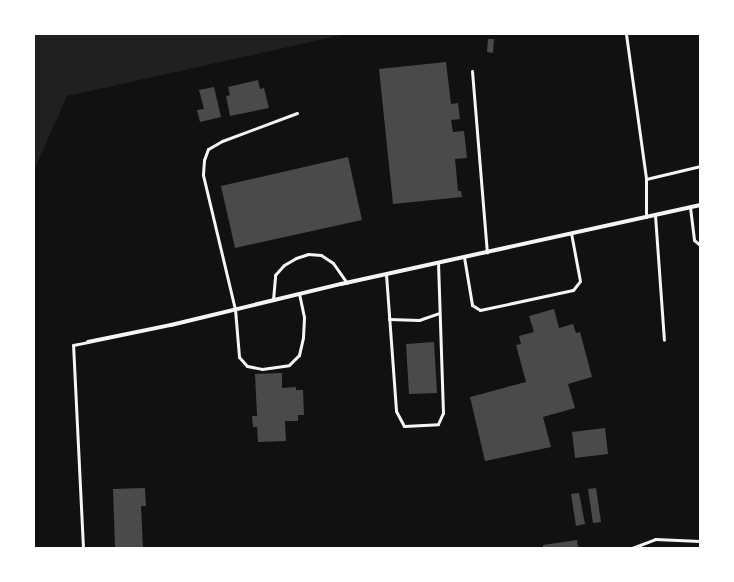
<!DOCTYPE html>
<style>
body{margin:0}
#map{position:relative;width:734px;height:582px;overflow:hidden;background:#111;font-family:"Exo 2",sans-serif}
div>[style]{position:absolute}
[style*='--x']{left:calc(var(--x)*1px);top:calc(var(--y)*1px);width:calc(var(--w)*1px);rotate:calc(var(--a)*1deg)}
.green>*{inset:0;background:#202020}
.building>*{inset:0;background:#4a4a4a}
.service>*{height:3px;margin:-1.5px;padding:0 1.5px;transform-origin:1.5px;border-radius:1.5px;background:#f5f5f5}
.minor>*{height:4px;margin:-2px;padding:0 2px;transform-origin:2px;border-radius:2px;background:#f5f5f5}
span{translate:-50% -50%;white-space:nowrap;text-align:center;line-height:1.15;-webkit-text-stroke:3px #fff;paint-order:stroke}
.frame{position:absolute;inset:0;border:35px solid #fff;pointer-events:none}
</style>
<div id="map">
<div class="green">
<i style="clip-path:polygon(34px 34px,346px 34px,67px 96px,34px 170px)"></i>
</div>
<div class="building">
<i style="clip-path:polygon(488px 39px,494px 39px,493px 53px,487px 52px)"></i>
<i style="clip-path:polygon(446px 62px,451px 104px,458px 103px,460px 119px,451px 120px,453px 132px,464px 131px,467px 158px,455px 159px,458px 191px,461px 191px,462px 197px,393px 204px,379px 69px)"></i>
<i style="clip-path:polygon(258px 80px,260px 89px,264px 88px,269px 108px,230px 116px,226px 96px,230px 95px,228px 87px)"></i>
<i style="clip-path:polygon(214px 87px,221px 117px,200px 122px,197px 110px,204px 109px,199px 90px)"></i>
<i style="clip-path:polygon(348px 157px,362px 220px,235px 248px,221px 186px)"></i>
<i style="clip-path:polygon(554px 309px,559px 328px,573px 324px,576px 333px,580px 332px,592px 377px,568px 384px,575px 408px,543px 417px,551px 447px,485px 461px,470px 397px,526px 382px,516px 345px,521px 344px,519px 336px,534px 332px,529px 316px)"></i>
<i style="clip-path:polygon(434px 342px,437px 393px,409px 394px,406px 344px)"></i>
<i style="clip-path:polygon(282px 373px,282px 388px,296px 387px,296px 390px,303px 390px,304px 415px,298px 415px,298px 421px,285px 421px,286px 441px,258px 442px,257px 427px,253px 427px,252px 416px,257px 416px,255px 374px)"></i>
<i style="clip-path:polygon(605px 428px,608px 454px,575px 458px,572px 432px)"></i>
<i style="clip-path:polygon(145px 488px,146px 506px,141px 506px,143px 548px,115px 548px,113px 489px)"></i>
<i style="clip-path:polygon(596px 488px,601px 522px,593px 523px,588px 489px)"></i>
<i style="clip-path:polygon(579px 493px,585px 524px,576px 526px,571px 494px)"></i>
<i style="clip-path:polygon(577px 540px,578px 548px,543px 548px,543px 545px)"></i>
</div>
<div class="service">
<i style="--x:626;--y:34;--w:146;--a:82.1"></i>
<i style="--x:646;--y:179;--w:38;--a:90"></i>
<i style="--x:472;--y:71;--w:182;--a:85.3"></i>
<i style="--x:297;--y:113;--w:80;--a:159.5"></i>
<i style="--x:222;--y:141;--w:16;--a:150"></i>
<i style="--x:208;--y:149;--w:12;--a:110"></i>
<i style="--x:204;--y:160;--w:15;--a:94"></i>
<i style="--x:203;--y:175;--w:138;--a:76.6"></i>
<i style="--x:235;--y:309;--w:48;--a:85.2"></i>
<i style="--x:239;--y:357;--w:12;--a:48"></i>
<i style="--x:247;--y:366;--w:15;--a:11"></i>
<i style="--x:262;--y:369;--w:27;--a:-8"></i>
<i style="--x:289;--y:365;--w:14;--a:-45"></i>
<i style="--x:299;--y:355;--w:18;--a:-77"></i>
<i style="--x:303;--y:337;--w:20;--a:-87"></i>
<i style="--x:304;--y:317;--w:24;--a:-102"></i>
<i style="--x:646;--y:179;--w:56;--a:-13.5"></i>
<i style="--x:690;--y:207;--w:33;--a:83"></i>
<i style="--x:694;--y:240;--w:8;--a:40"></i>
<i style="--x:655;--y:215;--w:125;--a:85.9"></i>
<i style="--x:464;--y:257;--w:49;--a:80.5"></i>
<i style="--x:472;--y:305;--w:9;--a:32"></i>
<i style="--x:480;--y:310;--w:95;--a:-12.1"></i>
<i style="--x:573;--y:290;--w:11;--a:-52"></i>
<i style="--x:580;--y:281;--w:49;--a:-100.6"></i>
<i style="--x:386;--y:274;--w:137;--a:85.8"></i>
<i style="--x:396;--y:411;--w:17;--a:62"></i>
<i style="--x:404;--y:426;--w:34;--a:-3"></i>
<i style="--x:438;--y:424;--w:12;--a:-66"></i>
<i style="--x:443;--y:413;--w:150;--a:-91.9"></i>
<i style="--x:273;--y:300;--w:25;--a:-85"></i>
<i style="--x:275;--y:275;--w:13;--a:-48"></i>
<i style="--x:284;--y:265;--w:14;--a:-30"></i>
<i style="--x:296;--y:258;--w:13;--a:-18"></i>
<i style="--x:308;--y:254;--w:13;--a:4"></i>
<i style="--x:321;--y:255;--w:14;--a:34"></i>
<i style="--x:333;--y:263;--w:24;--a:55"></i>
<i style="--x:389;--y:319;--w:30;--a:2"></i>
<i style="--x:419;--y:320;--w:21;--a:-19"></i>
<i style="--x:83;--y:548;--w:203;--a:-92.8"></i>
<i style="--x:73;--y:345;--w:15;--a:-11"></i>
<i style="--x:632;--y:548;--w:25;--a:-21"></i>
<i style="--x:655;--y:539;--w:45;--a:2.5"></i>
</div>
<div class="minor">
<i style="--x:88;--y:342;--w:85;--a:-11.6"></i>
<i style="--x:171;--y:325;--w:175;--a:-13.6"></i>
<i style="--x:341;--y:284;--w:368;--a:-12.4"></i>
</div>
<div class="frame"></div>
</div>
